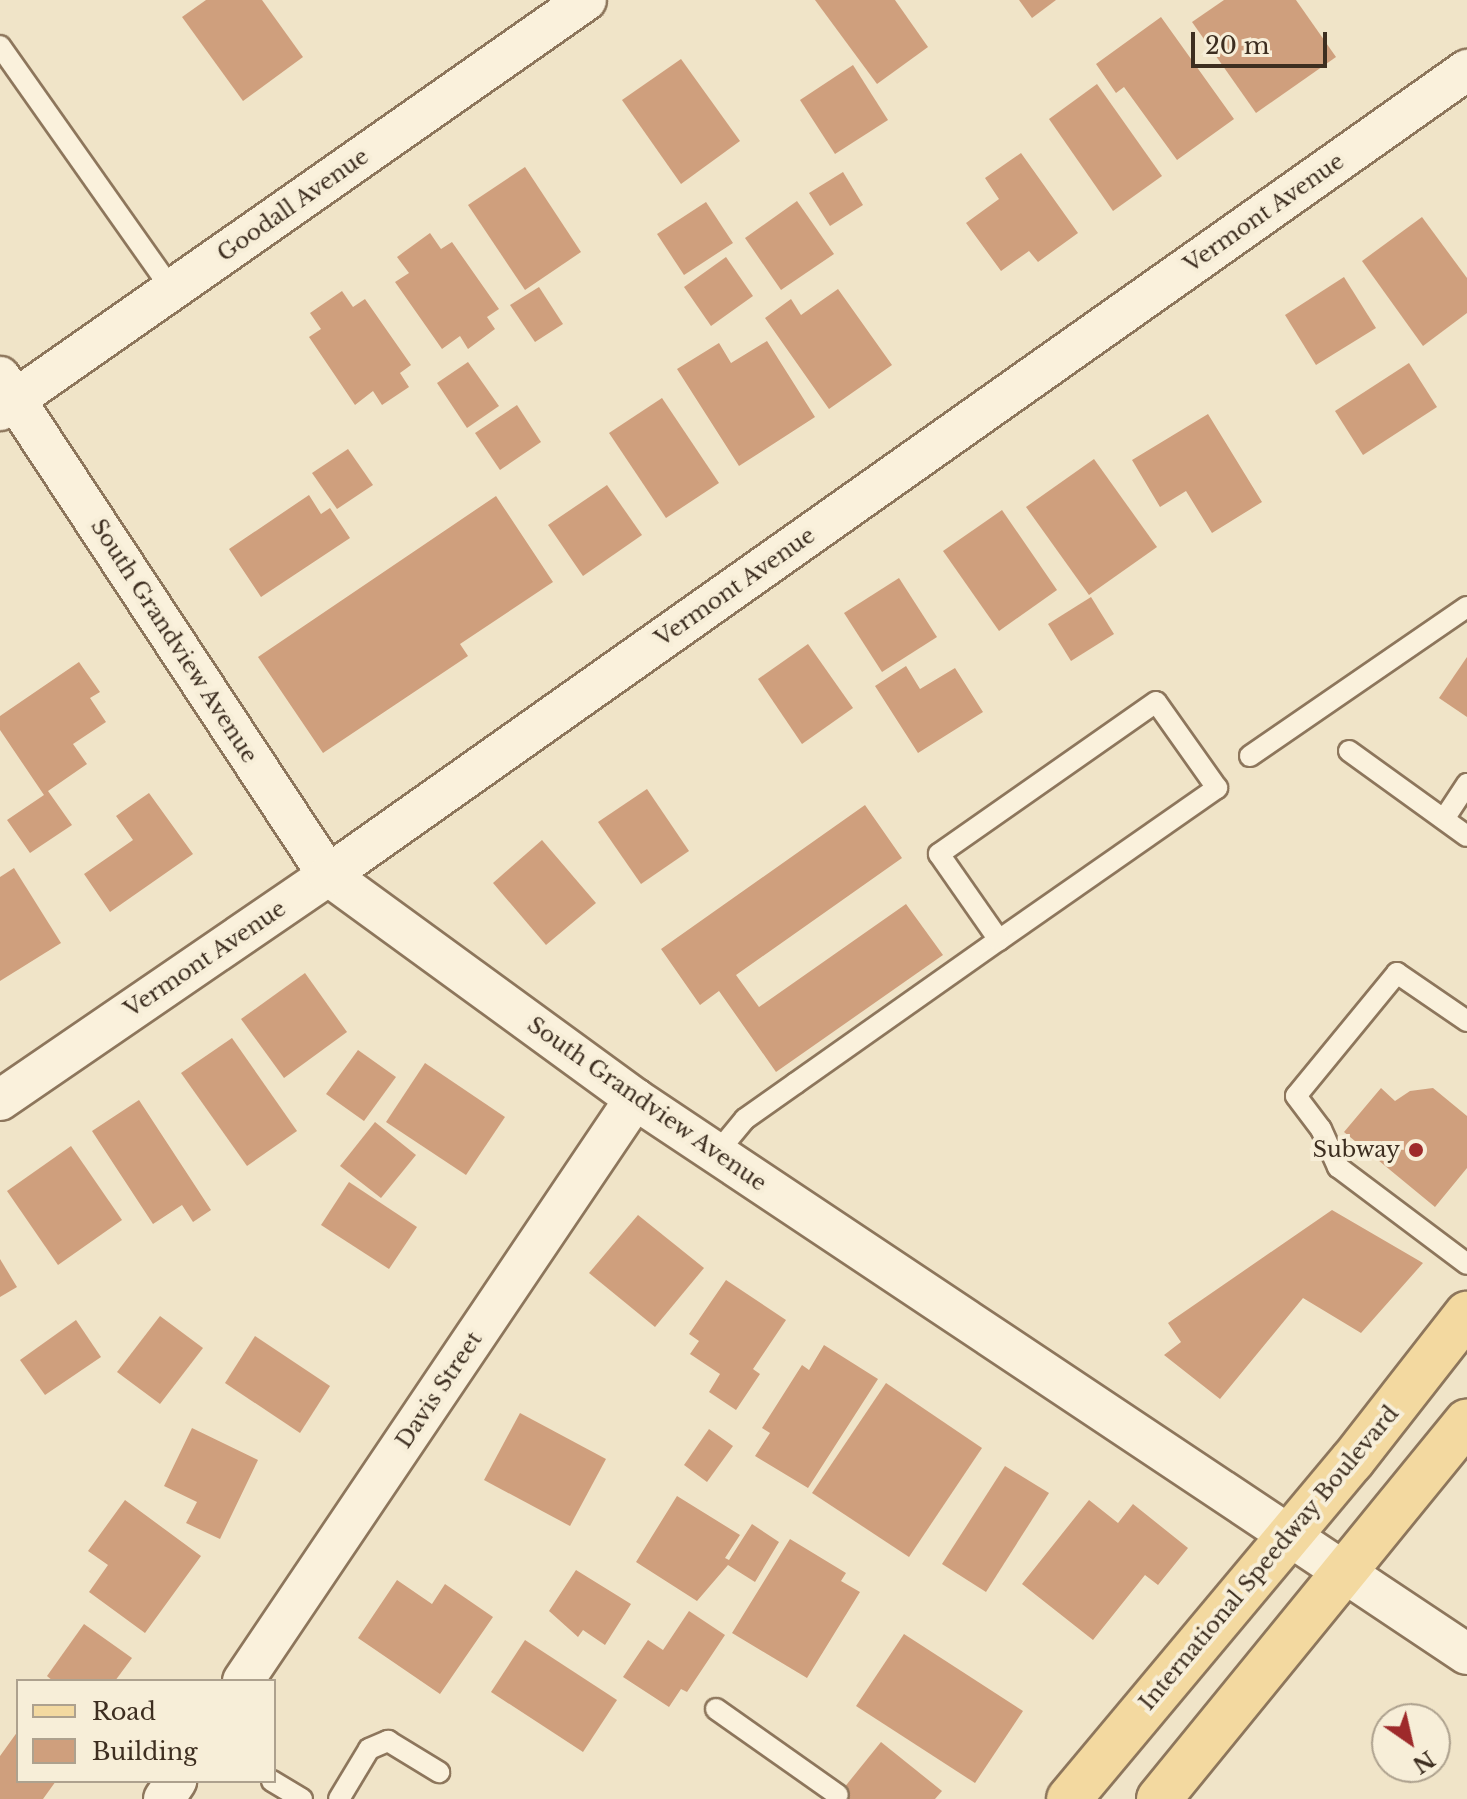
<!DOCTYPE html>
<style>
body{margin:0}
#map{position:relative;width:1467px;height:1799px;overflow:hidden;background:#f0e4c8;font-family:"Libre Baskerville",serif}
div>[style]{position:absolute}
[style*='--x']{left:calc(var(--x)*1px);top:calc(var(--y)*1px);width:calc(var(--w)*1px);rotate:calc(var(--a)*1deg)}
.building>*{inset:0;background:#cf9f7d}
.roads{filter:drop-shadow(2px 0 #8d765c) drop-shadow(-2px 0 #8d765c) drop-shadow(0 2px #8d765c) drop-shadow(0 -2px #8d765c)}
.service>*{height:20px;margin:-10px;padding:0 10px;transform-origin:10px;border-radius:10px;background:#faf1dc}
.minor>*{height:40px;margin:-20px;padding:0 20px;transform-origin:20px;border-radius:20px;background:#faf1dc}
.primary>*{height:44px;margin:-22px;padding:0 22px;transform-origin:22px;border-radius:22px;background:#f3d9a0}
.dots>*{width:22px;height:22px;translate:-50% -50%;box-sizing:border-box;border:4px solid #f7eed8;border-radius:50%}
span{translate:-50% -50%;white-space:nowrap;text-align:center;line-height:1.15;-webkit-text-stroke:8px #f7eed8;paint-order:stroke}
.street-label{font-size:22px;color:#3d2e20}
.poi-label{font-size:22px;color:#3d2e20}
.right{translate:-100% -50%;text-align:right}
.legend{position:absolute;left:16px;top:1679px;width:260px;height:104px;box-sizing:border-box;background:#f7eed8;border:2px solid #ada18e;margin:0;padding:10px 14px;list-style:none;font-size:24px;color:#3d2e20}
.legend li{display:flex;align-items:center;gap:16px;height:40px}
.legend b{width:40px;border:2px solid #ada18e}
.north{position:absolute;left:1371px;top:1703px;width:80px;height:80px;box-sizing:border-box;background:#f7eed8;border:2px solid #ada18e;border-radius:50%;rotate:146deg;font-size:22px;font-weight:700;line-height:32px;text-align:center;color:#3d2e20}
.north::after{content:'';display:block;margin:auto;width:28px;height:36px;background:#9e2a2b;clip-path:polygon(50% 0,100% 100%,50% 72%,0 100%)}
.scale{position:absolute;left:1191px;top:32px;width:136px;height:36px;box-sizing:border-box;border:4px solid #3d2e20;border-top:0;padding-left:10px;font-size:24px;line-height:28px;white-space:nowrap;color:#3d2e20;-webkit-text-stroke:6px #f7eed8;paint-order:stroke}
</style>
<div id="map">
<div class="building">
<i style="clip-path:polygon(206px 0,262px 0,303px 57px,243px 101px,182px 17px)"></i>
<i style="clip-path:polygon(815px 0,895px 0,928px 47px,877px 84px)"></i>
<i style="clip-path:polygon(1019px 0,1056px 0,1032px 18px)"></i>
<i style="clip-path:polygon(1224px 0,1296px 0,1336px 57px,1256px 113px,1192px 22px)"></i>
<i style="clip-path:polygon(1161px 17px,1234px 119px,1177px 160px,1124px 87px,1116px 93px,1096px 64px)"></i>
<i style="clip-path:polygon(681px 59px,740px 141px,681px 184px,622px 100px)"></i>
<i style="clip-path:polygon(853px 65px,888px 120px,835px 154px,800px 100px)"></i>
<i style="clip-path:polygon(1097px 84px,1162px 176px,1113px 211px,1049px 119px)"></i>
<i style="clip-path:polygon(1021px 153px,1078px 233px,1038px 262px,1029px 251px,1001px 271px,966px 223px,999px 199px,985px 178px)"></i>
<i style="clip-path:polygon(525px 167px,581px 252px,525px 290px,468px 205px)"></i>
<i style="clip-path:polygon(843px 172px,863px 205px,830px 226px,809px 193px)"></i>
<i style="clip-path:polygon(797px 201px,834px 254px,781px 290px,745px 238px)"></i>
<i style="clip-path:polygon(706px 202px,733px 243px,684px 275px,657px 234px)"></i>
<i style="clip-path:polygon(1422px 217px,1467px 278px,1467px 313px,1423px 346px,1362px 261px)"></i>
<i style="clip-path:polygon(430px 233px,441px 249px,452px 242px,499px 309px,487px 317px,495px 329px,468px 349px,460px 336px,442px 349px,395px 282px,409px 273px,397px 257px)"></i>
<i style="clip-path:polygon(726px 257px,753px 296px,711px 326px,684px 287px)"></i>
<i style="clip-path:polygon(1344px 277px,1376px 328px,1316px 365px,1285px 315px)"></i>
<i style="clip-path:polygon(539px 287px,563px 324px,535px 342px,510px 305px)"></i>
<i style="clip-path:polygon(838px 289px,892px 365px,829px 409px,765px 318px,791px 299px,801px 315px)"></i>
<i style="clip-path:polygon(342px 291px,353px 307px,365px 299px,411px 365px,400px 373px,409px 387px,382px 405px,373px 391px,355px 405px,309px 337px,321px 329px,310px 313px)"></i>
<i style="clip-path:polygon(767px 341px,815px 417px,739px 466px,677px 369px,719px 343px,731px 363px)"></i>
<i style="clip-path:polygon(468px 362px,499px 406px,467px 428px,437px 383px)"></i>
<i style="clip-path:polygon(1409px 363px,1437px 407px,1363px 455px,1335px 411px)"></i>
<i style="clip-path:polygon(662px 398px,719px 483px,666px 518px,609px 433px)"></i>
<i style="clip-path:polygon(517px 405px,541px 442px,500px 470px,475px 433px)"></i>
<i style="clip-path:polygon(1208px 414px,1262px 502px,1212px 533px,1186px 491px,1160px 507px,1132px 460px)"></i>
<i style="clip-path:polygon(348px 449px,373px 485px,337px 509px,312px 473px)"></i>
<i style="clip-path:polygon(1094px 459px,1157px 547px,1089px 595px,1026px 507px)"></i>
<i style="clip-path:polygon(607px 485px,642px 535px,583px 576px,548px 525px)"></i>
<i style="clip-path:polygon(309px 495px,321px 514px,330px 508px,350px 538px,261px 597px,229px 549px)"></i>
<i style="clip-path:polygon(496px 496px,553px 582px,460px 644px,468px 656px,323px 753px,258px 657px)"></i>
<i style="clip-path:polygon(1002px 510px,1057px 590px,999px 631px,943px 551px)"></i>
<i style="clip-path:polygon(899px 578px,937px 637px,882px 672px,844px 613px)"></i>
<i style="clip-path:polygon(1091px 597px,1114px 634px,1071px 661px,1048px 624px)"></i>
<i style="clip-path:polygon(808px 644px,853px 708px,802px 744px,758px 679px)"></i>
<i style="clip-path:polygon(1467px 657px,1467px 717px,1439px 698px)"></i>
<i style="clip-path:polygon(79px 662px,100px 692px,90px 698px,106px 722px,73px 744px,87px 764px,48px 791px,72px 825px,30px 853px,7px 820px,44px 795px,0 730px,0 716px)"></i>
<i style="clip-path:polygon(906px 666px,920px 689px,955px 668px,983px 712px,918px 753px,875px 686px)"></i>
<i style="clip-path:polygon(647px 789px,689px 851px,641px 884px,598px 822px)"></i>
<i style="clip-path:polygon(149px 793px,193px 854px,110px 912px,84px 874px,133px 840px,116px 816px)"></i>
<i style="clip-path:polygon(865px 805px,902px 858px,736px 975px,759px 1007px,906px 904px,943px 955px,776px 1072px,719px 991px,700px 1005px,661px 949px)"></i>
<i style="clip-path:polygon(542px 840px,596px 903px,546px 945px,493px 883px)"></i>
<i style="clip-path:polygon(14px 868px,61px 943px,0 981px,0 877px)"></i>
<i style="clip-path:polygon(305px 973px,347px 1032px,284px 1078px,241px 1019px)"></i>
<i style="clip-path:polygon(232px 1038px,297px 1131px,247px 1166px,181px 1073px)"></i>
<i style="clip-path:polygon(358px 1050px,396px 1077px,364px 1121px,326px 1094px)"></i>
<i style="clip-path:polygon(425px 1063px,505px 1117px,466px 1175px,386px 1122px)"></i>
<i style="clip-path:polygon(1381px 1088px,1395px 1101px,1410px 1091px,1433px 1088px,1467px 1116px,1467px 1168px,1435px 1207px,1344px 1132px)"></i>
<i style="clip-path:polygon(139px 1100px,211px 1210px,193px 1222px,182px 1205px,153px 1224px,92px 1131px)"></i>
<i style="clip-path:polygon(375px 1122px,416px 1155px,381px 1198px,340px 1166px)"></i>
<i style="clip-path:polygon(71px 1146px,122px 1220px,58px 1265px,7px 1191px)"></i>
<i style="clip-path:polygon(349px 1182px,417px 1227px,389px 1269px,321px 1225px)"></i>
<i style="clip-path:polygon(1332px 1210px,1423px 1263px,1361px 1333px,1303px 1298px,1220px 1399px,1164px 1355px,1181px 1342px,1168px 1323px)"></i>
<i style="clip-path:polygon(638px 1215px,704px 1268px,655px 1327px,589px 1273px)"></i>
<i style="clip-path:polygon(0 1259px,17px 1287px,0 1297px)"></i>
<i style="clip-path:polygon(726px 1280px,786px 1320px,753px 1369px,760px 1374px,736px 1410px,709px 1392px,720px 1374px,690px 1354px,699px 1341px,689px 1334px)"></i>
<i style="clip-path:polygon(160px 1316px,203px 1348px,160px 1404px,117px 1372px)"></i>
<i style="clip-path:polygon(76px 1320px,101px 1357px,45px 1395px,20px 1360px)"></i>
<i style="clip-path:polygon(255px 1336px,330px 1386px,300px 1433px,225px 1383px)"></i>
<i style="clip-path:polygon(824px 1345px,878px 1379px,808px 1488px,755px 1456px,770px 1433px,762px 1428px,802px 1365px,809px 1370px)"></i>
<i style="clip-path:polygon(886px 1383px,982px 1448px,909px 1557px,812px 1493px)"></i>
<i style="clip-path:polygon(520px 1413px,606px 1459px,570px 1526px,484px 1480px)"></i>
<i style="clip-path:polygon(192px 1428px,258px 1460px,220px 1539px,186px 1523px,197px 1502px,164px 1486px)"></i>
<i style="clip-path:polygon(709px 1429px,733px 1446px,707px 1482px,684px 1465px)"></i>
<i style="clip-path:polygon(1005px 1466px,1049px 1493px,986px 1592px,942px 1564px)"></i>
<i style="clip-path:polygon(677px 1496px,740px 1535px,725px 1558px,729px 1560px,752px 1524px,779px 1542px,755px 1582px,728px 1565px,697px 1601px,636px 1562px)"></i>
<i style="clip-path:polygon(125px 1500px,201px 1556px,145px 1633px,89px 1592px,108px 1565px,88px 1551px)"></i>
<i style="clip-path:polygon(1089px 1500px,1118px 1523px,1133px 1504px,1188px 1548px,1158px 1585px,1145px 1575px,1093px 1640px,1022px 1584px)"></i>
<i style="clip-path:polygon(790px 1539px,846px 1573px,841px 1581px,860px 1592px,807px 1678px,732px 1633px)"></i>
<i style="clip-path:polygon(576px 1570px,631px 1604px,605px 1645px,583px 1630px,578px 1637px,549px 1611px)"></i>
<i style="clip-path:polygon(397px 1580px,432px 1604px,445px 1584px,493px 1617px,440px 1694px,358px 1638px)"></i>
<i style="clip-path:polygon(689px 1611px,725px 1635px,687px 1692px,681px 1689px,669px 1707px,623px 1677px,648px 1640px,663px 1650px)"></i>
<i style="clip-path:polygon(84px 1624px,132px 1658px,115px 1681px,53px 1681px,47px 1676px)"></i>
<i style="clip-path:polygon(904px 1634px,1023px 1711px,975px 1783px,856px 1706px)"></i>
<i style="clip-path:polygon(525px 1640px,617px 1700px,583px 1752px,491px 1692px)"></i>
<i style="clip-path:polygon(18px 1731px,18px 1781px,56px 1781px,43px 1799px,0 1799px,0 1756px)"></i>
<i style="clip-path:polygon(881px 1742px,942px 1791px,935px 1799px,835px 1799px)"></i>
</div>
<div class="roads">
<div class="service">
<i style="--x:0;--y:46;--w:299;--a:54.8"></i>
<i style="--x:1349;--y:751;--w:145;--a:35.8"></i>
<i style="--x:1250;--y:756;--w:263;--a:-34.5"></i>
<i style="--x:1444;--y:819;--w:42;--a:-56.7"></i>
<i style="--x:1467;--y:1021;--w:85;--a:-145.6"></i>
<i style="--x:1397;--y:973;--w:159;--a:129.4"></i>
<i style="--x:1296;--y:1096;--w:41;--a:52.9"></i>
<i style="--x:1321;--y:1129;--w:42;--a:65.9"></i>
<i style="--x:1338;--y:1167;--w:161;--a:36.9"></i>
<i style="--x:716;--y:1154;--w:45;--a:-50.4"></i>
<i style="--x:745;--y:1119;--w:62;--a:-35.2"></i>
<i style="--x:796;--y:1083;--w:248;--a:-35.2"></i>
<i style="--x:999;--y:940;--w:266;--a:-34.9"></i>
<i style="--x:1217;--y:788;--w:105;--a:-125.3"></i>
<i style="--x:1156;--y:702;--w:265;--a:145"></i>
<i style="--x:939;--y:854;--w:105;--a:55.1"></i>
<i style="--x:716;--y:1709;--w:149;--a:35.2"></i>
<i style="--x:272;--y:1781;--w:35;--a:31"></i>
<i style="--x:339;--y:1799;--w:58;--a:-59"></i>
<i style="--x:369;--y:1749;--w:21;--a:-23"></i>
<i style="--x:388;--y:1741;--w:60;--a:31.3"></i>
</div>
<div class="minor">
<i style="--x:0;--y:377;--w:596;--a:56.63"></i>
<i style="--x:328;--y:875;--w:380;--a:36.1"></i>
<i style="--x:635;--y:1099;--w:1000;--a:33.71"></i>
<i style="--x:0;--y:410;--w:715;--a:-34.98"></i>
<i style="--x:0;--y:1100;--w:398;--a:-34.4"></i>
<i style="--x:328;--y:875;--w:1395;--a:-35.25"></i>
<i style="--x:243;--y:1681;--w:702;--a:-56.04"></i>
<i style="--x:164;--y:1799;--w:22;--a:-56"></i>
</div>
<div class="primary">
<i style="--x:1069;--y:1799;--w:441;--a:-50.1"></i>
<i style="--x:1352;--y:1461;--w:187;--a:-52"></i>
<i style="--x:1159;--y:1799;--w:487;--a:-50.8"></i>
</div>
</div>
<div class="dots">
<i style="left:1416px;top:1150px;background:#9e2a2b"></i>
</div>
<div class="street-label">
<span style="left:293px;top:205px;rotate:-35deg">Goodall Avenue</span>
<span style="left:1264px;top:213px;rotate:-35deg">Vermont Avenue</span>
<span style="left:735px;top:587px;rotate:-35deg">Vermont Avenue</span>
<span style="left:174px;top:641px;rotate:57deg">South Grandview Avenue</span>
<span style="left:205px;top:959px;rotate:-34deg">Vermont Avenue</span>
<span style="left:647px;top:1104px;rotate:35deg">South Grandview Avenue</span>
<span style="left:439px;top:1390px;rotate:-56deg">Davis Street</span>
<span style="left:1269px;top:1558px;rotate:-50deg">International Speedway Boulevard</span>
</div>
<div class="poi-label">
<span class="right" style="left:1400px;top:1150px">Subway</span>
</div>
<ul class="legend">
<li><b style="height:10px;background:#f3d9a0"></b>Road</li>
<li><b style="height:22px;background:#cf9f7d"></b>Building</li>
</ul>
<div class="north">N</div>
<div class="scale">20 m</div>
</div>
